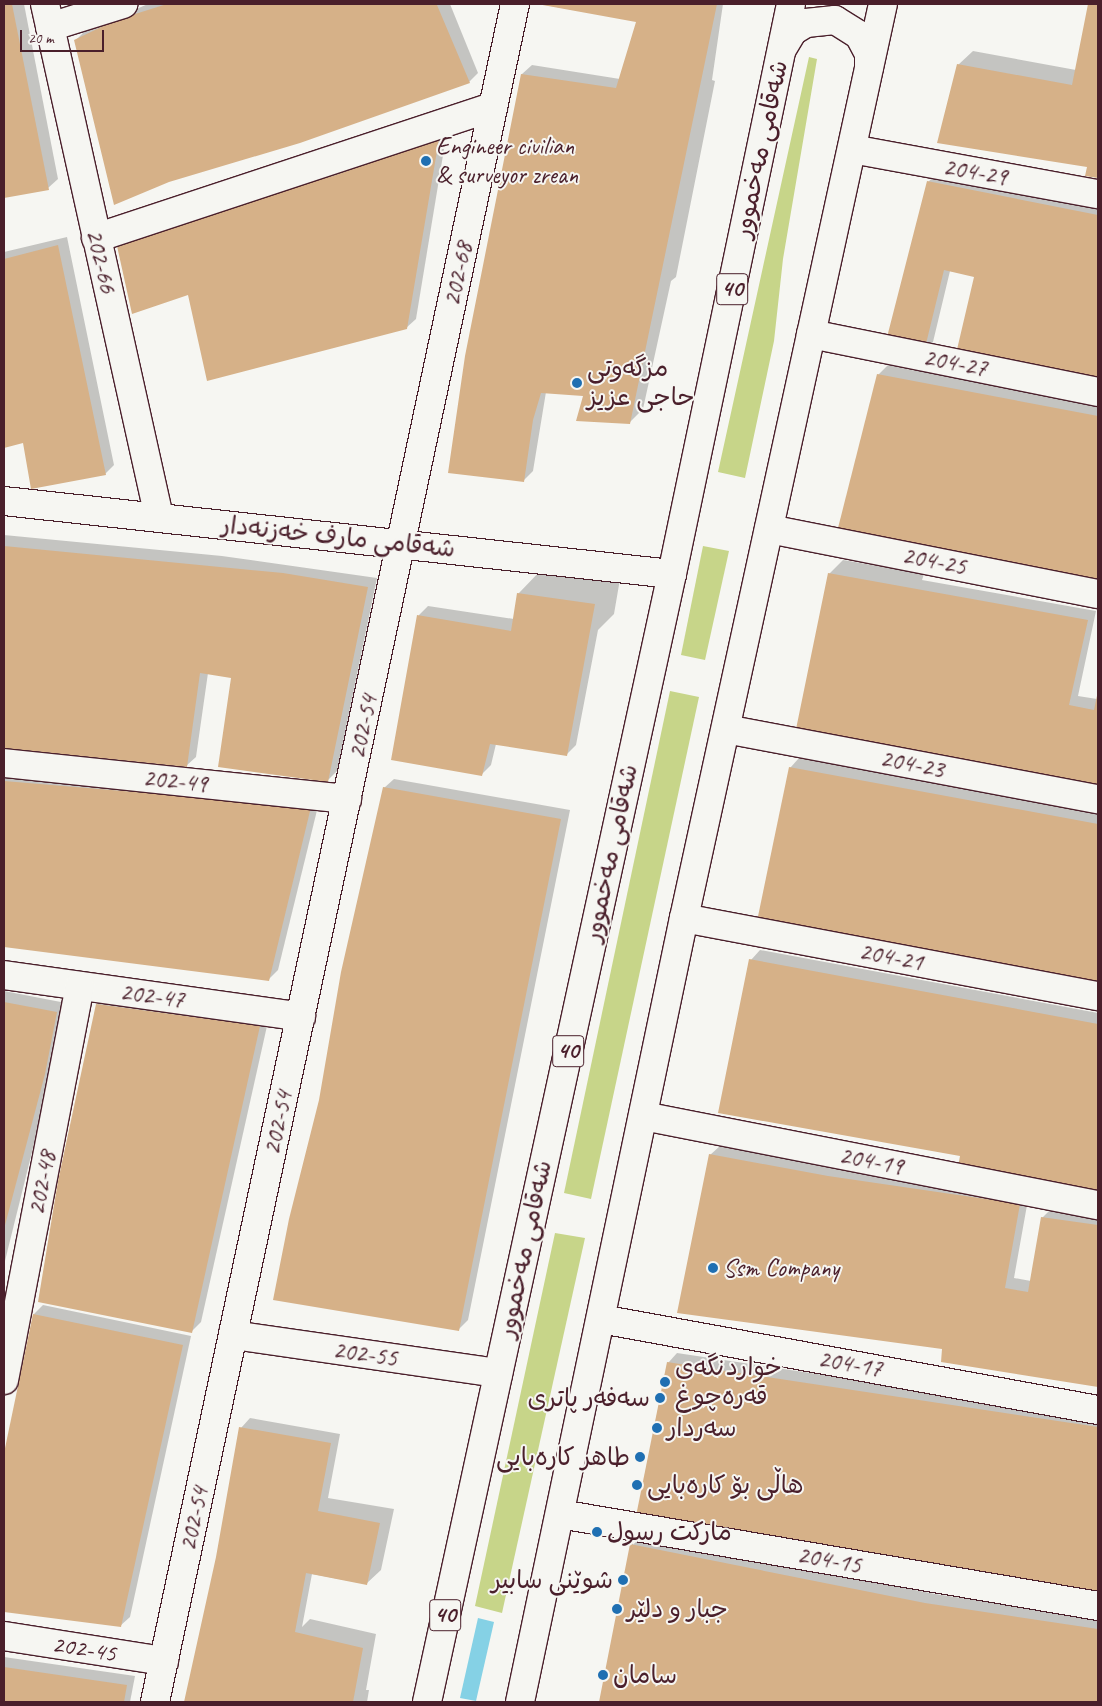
<!DOCTYPE html>
<meta charset="utf-8">
<style>
body{margin:0}
#map{position:relative;width:1102px;height:1706px;overflow:hidden;background:#f6f6f2;font-family:Caveat,"Playpen Sans Arabic",sans-serif}
div>[style]{position:absolute}
[style*='--x']{left:calc(var(--x)*1px);top:calc(var(--y)*1px);width:calc(var(--w)*1px);rotate:calc(var(--a)*1deg)}
.green>*{inset:0;background:#c7d589}
.water>*{inset:0;background:#85d1e5}
.shadow>*{inset:0;background:#0003}
.building>*{inset:0;background:#d6b188}
.roads{filter:drop-shadow(1px 0 #4a1f2b) drop-shadow(-1px 0 #4a1f2b) drop-shadow(0 1px #4a1f2b) drop-shadow(0 -1px #4a1f2b)}
.minor>*{height:28px;margin:-14px;padding:0 14px;transform-origin:14px;border-radius:14px;background:#f6f6f2}
.tertiary>*{height:28px;margin:-14px;padding:0 14px;transform-origin:14px;border-radius:14px;background:#f6f6f2}
.trunk>*{height:28px;margin:-14px;padding:0 14px;transform-origin:14px;border-radius:14px;background:#f6f6f2}
.dots>*{width:14px;height:14px;translate:-50% -50%;box-sizing:border-box;border:2px solid #f6f6f2;border-radius:50%}
span{translate:-50% -50%;white-space:nowrap;text-align:center;line-height:1.15;-webkit-text-stroke:4px #f6f6f2;paint-order:stroke}
.shield-label span{padding:1px 4px;background:#f6f6f2;border:1px solid;border-radius:4px;-webkit-text-stroke-width:0}
.shield-label{font-size:24px;color:#4a1f2b;font-weight:700}
.poi-label{font-size:25px;color:#4a1f2b}
.left{translate:0 -50%;text-align:left}
.right{translate:-100% -50%;text-align:right}
.street-label{font-size:25px;color:#4a1f2b}
.frame{position:absolute;inset:0;border:5px solid #4a1f2b;pointer-events:none}
.scale{position:absolute;left:20px;top:30px;width:84px;height:22px;box-sizing:border-box;border:2px solid #4a1f2b;border-top:0;padding-left:6px;font-size:15px;line-height:18px;white-space:nowrap;color:#4a1f2b;-webkit-text-stroke:4px #f6f6f2;paint-order:stroke}
</style>
<div id="map">
<div class="green">
<i style="clip-path:polygon(809px 57px,817px 59px,783px 259px,774px 341px,745px 478px,718px 472px)"></i>
<i style="clip-path:polygon(703px 546px,729px 551px,705px 660px,681px 655px)"></i>
<i style="clip-path:polygon(670px 691px,699px 697px,591px 1199px,564px 1193px)"></i>
<i style="clip-path:polygon(555px 1233px,585px 1238px,502px 1613px,475px 1606px)"></i>
</div>
<div class="water">
<i style="clip-path:polygon(478px 1618px,494px 1622px,476px 1701px,460px 1698px)"></i>
</div>
<div class="shadow">
<i style="clip-path:polygon(4px 4px,24px 4px,58px 179px,48px 188px,4px 197px)"></i>
<i style="clip-path:polygon(148px 4px,450px 4px,478px 73px,469px 82px,75px 41px,85px 31px)"></i>
<i style="clip-path:polygon(539px 4px,723px 4px,712px 80px,715px 81px,676px 277px,671px 281px,643px 409px,629px 423px,585px 395px,546px 392px,533px 471px,524px 480px,522px 74px,532px 65px,620px 79px,638px 21px)"></i>
<i style="clip-path:polygon(1089px 4px,1098px 4px,1098px 177px,1087px 175px,1089px 166px,958px 65px,973px 51px,1076px 70px)"></i>
<i style="clip-path:polygon(447px 131px,416px 319px,406px 328px,189px 293px,118px 247px)"></i>
<i style="clip-path:polygon(938px 173px,1098px 204px,1098px 383px,976px 276px,950px 271px,933px 342px,924px 351px,928px 182px)"></i>
<i style="clip-path:polygon(67px 237px,114px 465px,105px 474px,24px 441px,4px 446px,4px 252px)"></i>
<i style="clip-path:polygon(888px 365px,916px 371px,921px 366px,1098px 405px,1098px 578px,839px 527px,878px 375px)"></i>
<i style="clip-path:polygon(4px 535px,222px 556px,377px 578px,337px 771px,328px 780px,232px 677px,208px 673px,196px 757px,186px 766px,4px 746px)"></i>
<i style="clip-path:polygon(843px 560px,924px 574px,922px 580px,1096px 611px,1078px 696px,1097px 699px,1098px 693px,1098px 790px,829px 574px)"></i>
<i style="clip-path:polygon(543px 568px,620px 579px,614px 614px,598px 630px,576px 745px,566px 755px,496px 744px,491px 765px,481px 775px,392px 759px,419px 615px,428px 606px,514px 619px,518px 594px)"></i>
<i style="clip-path:polygon(799px 758px,1098px 812px,1098px 989px,790px 768px)"></i>
<i style="clip-path:polygon(4px 771px,320px 798px,278px 970px,269px 979px,4px 945px)"></i>
<i style="clip-path:polygon(394px 779px,570px 810px,468px 1320px,459px 1329px,320px 1100px,384px 788px)"></i>
<i style="clip-path:polygon(760px 950px,1098px 1013px,1098px 1189px,960px 1166px,962px 1155px,751px 960px)"></i>
<i style="clip-path:polygon(4px 991px,66px 1003px,54px 1063px,4px 1265px)"></i>
<i style="clip-path:polygon(106px 996px,269px 1017px,201px 1322px,191px 1332px,97px 1005px)"></i>
<i style="clip-path:polygon(720px 1146px,838px 1167px,1029px 1194px,1014px 1278px,1031px 1281px,1042px 1218px,1052px 1208px,1098px 1216px,1098px 1385px,942px 1361px,944px 1348px,710px 1155px)"></i>
<i style="clip-path:polygon(43px 1305px,191px 1336px,130px 1617px,120px 1626px,4px 1611px,4px 1461px,34px 1314px)"></i>
<i style="clip-path:polygon(677px 1353px,1098px 1416px,1098px 1597px,668px 1363px)"></i>
<i style="clip-path:polygon(250px 1418px,340px 1434px,328px 1498px,394px 1509px,381px 1570px,366px 1584px,312px 1574px,302px 1627px,310px 1619px,376px 1634px,366px 1690px,369px 1690px,367px 1702px,185px 1702px,217px 1557px,241px 1428px)"></i>
<i style="clip-path:polygon(641px 1535px,935px 1594px,1098px 1618px,1098px 1702px,600px 1701px,631px 1545px)"></i>
<i style="clip-path:polygon(4px 1657px,135px 1676px,130px 1702px,4px 1702px)"></i>
</div>
<div class="building">
<i style="clip-path:polygon(4px 4px,12px 4px,49px 190px,4px 198px)"></i>
<i style="clip-path:polygon(167px 4px,440px 4px,437px 5px,470px 83px,300px 143px,169px 182px,114px 205px,74px 40px,116px 20px)"></i>
<i style="clip-path:polygon(537px 4px,717px 4px,630px 424px,576px 421px,583px 396px,541px 393px,533px 420px,524px 482px,448px 473px,465px 356px,521px 74px,616px 88px,636px 22px)"></i>
<i style="clip-path:polygon(1088px 4px,1098px 4px,1098px 178px,1085px 176px,1087px 167px,937px 143px,957px 64px,1072px 85px)"></i>
<i style="clip-path:polygon(439px 139px,407px 329px,207px 381px,188px 295px,132px 314px,117px 246px,172px 221px,333px 176px)"></i>
<i style="clip-path:polygon(927px 181px,1098px 215px,1098px 385px,955px 358px,974px 277px,944px 270px,924px 352px,885px 345px)"></i>
<i style="clip-path:polygon(58px 245px,106px 475px,31px 489px,23px 443px,4px 448px,4px 259px)"></i>
<i style="clip-path:polygon(877px 374px,1098px 416px,1098px 580px,838px 528px)"></i>
<i style="clip-path:polygon(4px 546px,283px 573px,368px 587px,328px 782px,218px 767px,231px 678px,200px 673px,187px 767px,4px 748px)"></i>
<i style="clip-path:polygon(828px 573px,1088px 620px,1069px 705px,1094px 710px,1098px 691px,1098px 792px,795px 734px)"></i>
<i style="clip-path:polygon(517px 593px,595px 604px,567px 756px,490px 744px,482px 776px,391px 760px,417px 615px,511px 631px)"></i>
<i style="clip-path:polygon(789px 767px,1098px 824px,1098px 991px,756px 926px)"></i>
<i style="clip-path:polygon(4px 781px,311px 807px,269px 981px,4px 947px)"></i>
<i style="clip-path:polygon(383px 787px,561px 819px,459px 1331px,273px 1300px,289px 1219px,319px 1100px,341px 972px)"></i>
<i style="clip-path:polygon(749px 959px,1098px 1024px,1098px 1192px,958px 1167px,960px 1156px,718px 1113px)"></i>
<i style="clip-path:polygon(4px 1002px,57px 1012px,45px 1074px,4px 1229px)"></i>
<i style="clip-path:polygon(96px 1004px,260px 1026px,192px 1333px,38px 1302px,58px 1181px)"></i>
<i style="clip-path:polygon(709px 1154px,828px 1176px,1020px 1204px,1005px 1288px,1028px 1292px,1041px 1217px,1098px 1225px,1098px 1387px,941px 1362px,942px 1349px,677px 1313px)"></i>
<i style="clip-path:polygon(33px 1314px,183px 1345px,121px 1627px,4px 1612px,4px 1453px)"></i>
<i style="clip-path:polygon(667px 1362px,1098px 1427px,1098px 1596px,636px 1516px)"></i>
<i style="clip-path:polygon(239px 1427px,331px 1443px,318px 1511px,380px 1523px,367px 1585px,306px 1573px,295px 1632px,363px 1648px,353px 1702px,184px 1702px,216px 1557px)"></i>
<i style="clip-path:polygon(630px 1544px,925px 1603px,1098px 1629px,1098px 1702px,599px 1702px)"></i>
<i style="clip-path:polygon(4px 1667px,127px 1685px,124px 1702px,4px 1702px)"></i>
</div>
<div class="roads">
<div class="minor">
<i style="--x:45;--y:4;--w:526;--a:77.47"></i>
<i style="--x:50;--y:27;--w:77;--a:-17.5"></i>
<i style="--x:852;--y:149;--w:250;--a:10.4"></i>
<i style="--x:96;--y:238;--w:418;--a:-18.3"></i>
<i style="--x:811;--y:334;--w:293;--a:11.4"></i>
<i style="--x:769;--y:529;--w:335;--a:11.2"></i>
<i style="--x:726;--y:729;--w:379;--a:10.7"></i>
<i style="--x:4;--y:763;--w:345;--a:6"></i>
<i style="--x:684;--y:918;--w:421;--a:10.7"></i>
<i style="--x:4;--y:975;--w:300;--a:8"></i>
<i style="--x:643;--y:1116;--w:464;--a:11.1"></i>
<i style="--x:601;--y:1319;--w:505;--a:10.38"></i>
<i style="--x:233;--y:1335;--w:268;--a:8.2"></i>
<i style="--x:4;--y:1380;--w:401;--a:-79.1"></i>
<i style="--x:560;--y:1514;--w:546;--a:9.7"></i>
<i style="--x:4;--y:1636;--w:162;--a:8.9"></i>
<i style="--x:155;--y:1702;--w:1736;--a:-78.03"></i>
</div>
<div class="tertiary">
<i style="--x:4;--y:501;--w:672;--a:6.24"></i>
</div>
<div class="trunk">
<i style="--x:782;--y:49;--w:21;--a:-59"></i>
<i style="--x:793;--y:31;--w:15;--a:-32"></i>
<i style="--x:806;--y:23;--w:29;--a:-6"></i>
<i style="--x:835;--y:20;--w:28;--a:32"></i>
<i style="--x:859;--y:35;--w:21;--a:62"></i>
<i style="--x:869;--y:54;--w:13;--a:90"></i>
<i style="--x:427;--y:1702;--w:1154;--a:-77.75"></i>
<i style="--x:672;--y:574;--w:582;--a:-78.21"></i>
<i style="--x:520;--y:1702;--w:801;--a:-78.19"></i>
<i style="--x:684;--y:918;--w:935;--a:-77.72"></i>
</div>
</div>
<div class="dots">
<i style="left:426px;top:161px;background:#1f6fb2"></i>
<i style="left:577px;top:383px;background:#1f6fb2"></i>
<i style="left:713px;top:1268px;background:#1f6fb2"></i>
<i style="left:665px;top:1382px;background:#1f6fb2"></i>
<i style="left:660px;top:1398px;background:#1f6fb2"></i>
<i style="left:657px;top:1428px;background:#1f6fb2"></i>
<i style="left:640px;top:1457px;background:#1f6fb2"></i>
<i style="left:637px;top:1485px;background:#1f6fb2"></i>
<i style="left:597px;top:1532px;background:#1f6fb2"></i>
<i style="left:623px;top:1580px;background:#1f6fb2"></i>
<i style="left:617px;top:1609px;background:#1f6fb2"></i>
<i style="left:603px;top:1675px;background:#1f6fb2"></i>
</div>
<div class="shield-label">
<span style="left:732px;top:289px">40</span>
<span style="left:568px;top:1051px">40</span>
<span style="left:445px;top:1615px">40</span>
</div>
<div class="poi-label">
<span class="left" style="left:436px;top:161px">Engineer civilian<br>&amp; surveyor zrean</span>
<span class="left" style="left:587px;top:383px">مزگەوتی<br>حاجی عزیز</span>
<span class="left" style="left:723px;top:1268px">Ssm Company</span>
<span class="left" style="left:675px;top:1382px">خواردنگەی<br>قەرەچوغ</span>
<span class="right" style="left:650px;top:1398px">سەفەر پاتری</span>
<span class="left" style="left:667px;top:1428px">سەردار</span>
<span class="right" style="left:630px;top:1457px">طاهر کارەبایی</span>
<span class="left" style="left:647px;top:1485px">هاڵی بۆ کارەبایی</span>
<span class="left" style="left:607px;top:1532px">مارکت رسول</span>
<span class="right" style="left:613px;top:1580px">شوێنی سابیر</span>
<span class="left" style="left:627px;top:1609px">جبار و دلێر</span>
<span class="left" style="left:613px;top:1675px">سامان</span>
</div>
<div class="street-label">
<span style="left:761px;top:149px;rotate:-78deg">شەقامی مەخموور</span>
<span style="left:975px;top:172px;rotate:10deg">204-29</span>
<span style="left:101px;top:261px;rotate:77deg">202-66</span>
<span style="left:458px;top:274px;rotate:-78deg">202-68</span>
<span style="left:955px;top:363px;rotate:11deg">204-27</span>
<span style="left:338px;top:537px;rotate:6deg">شەقامی مارف خەزنەدار</span>
<span style="left:934px;top:561px;rotate:11deg">204-25</span>
<span style="left:363px;top:727px;rotate:-78deg">202-54</span>
<span style="left:912px;top:764px;rotate:11deg">204-23</span>
<span style="left:175px;top:781px;rotate:6deg">202-49</span>
<span style="left:611px;top:853px;rotate:-78deg">شەقامی مەخموور</span>
<span style="left:891px;top:957px;rotate:11deg">204-21</span>
<span style="left:152px;top:996px;rotate:8deg">202-47</span>
<span style="left:278px;top:1123px;rotate:-78deg">202-54</span>
<span style="left:871px;top:1161px;rotate:11deg">204-19</span>
<span style="left:42px;top:1183px;rotate:-79deg">202-48</span>
<span style="left:525px;top:1249px;rotate:-78deg">شەقامی مەخموور</span>
<span style="left:365px;top:1354px;rotate:8deg">202-55</span>
<span style="left:850px;top:1364px;rotate:10deg">204-17</span>
<span style="left:194px;top:1519px;rotate:-78deg">202-54</span>
<span style="left:829px;top:1560px;rotate:10deg">204-15</span>
<span style="left:84px;top:1649px;rotate:9deg">202-45</span>
</div>
<div class="frame"></div>
<div class="scale">20 m</div>
</div>
